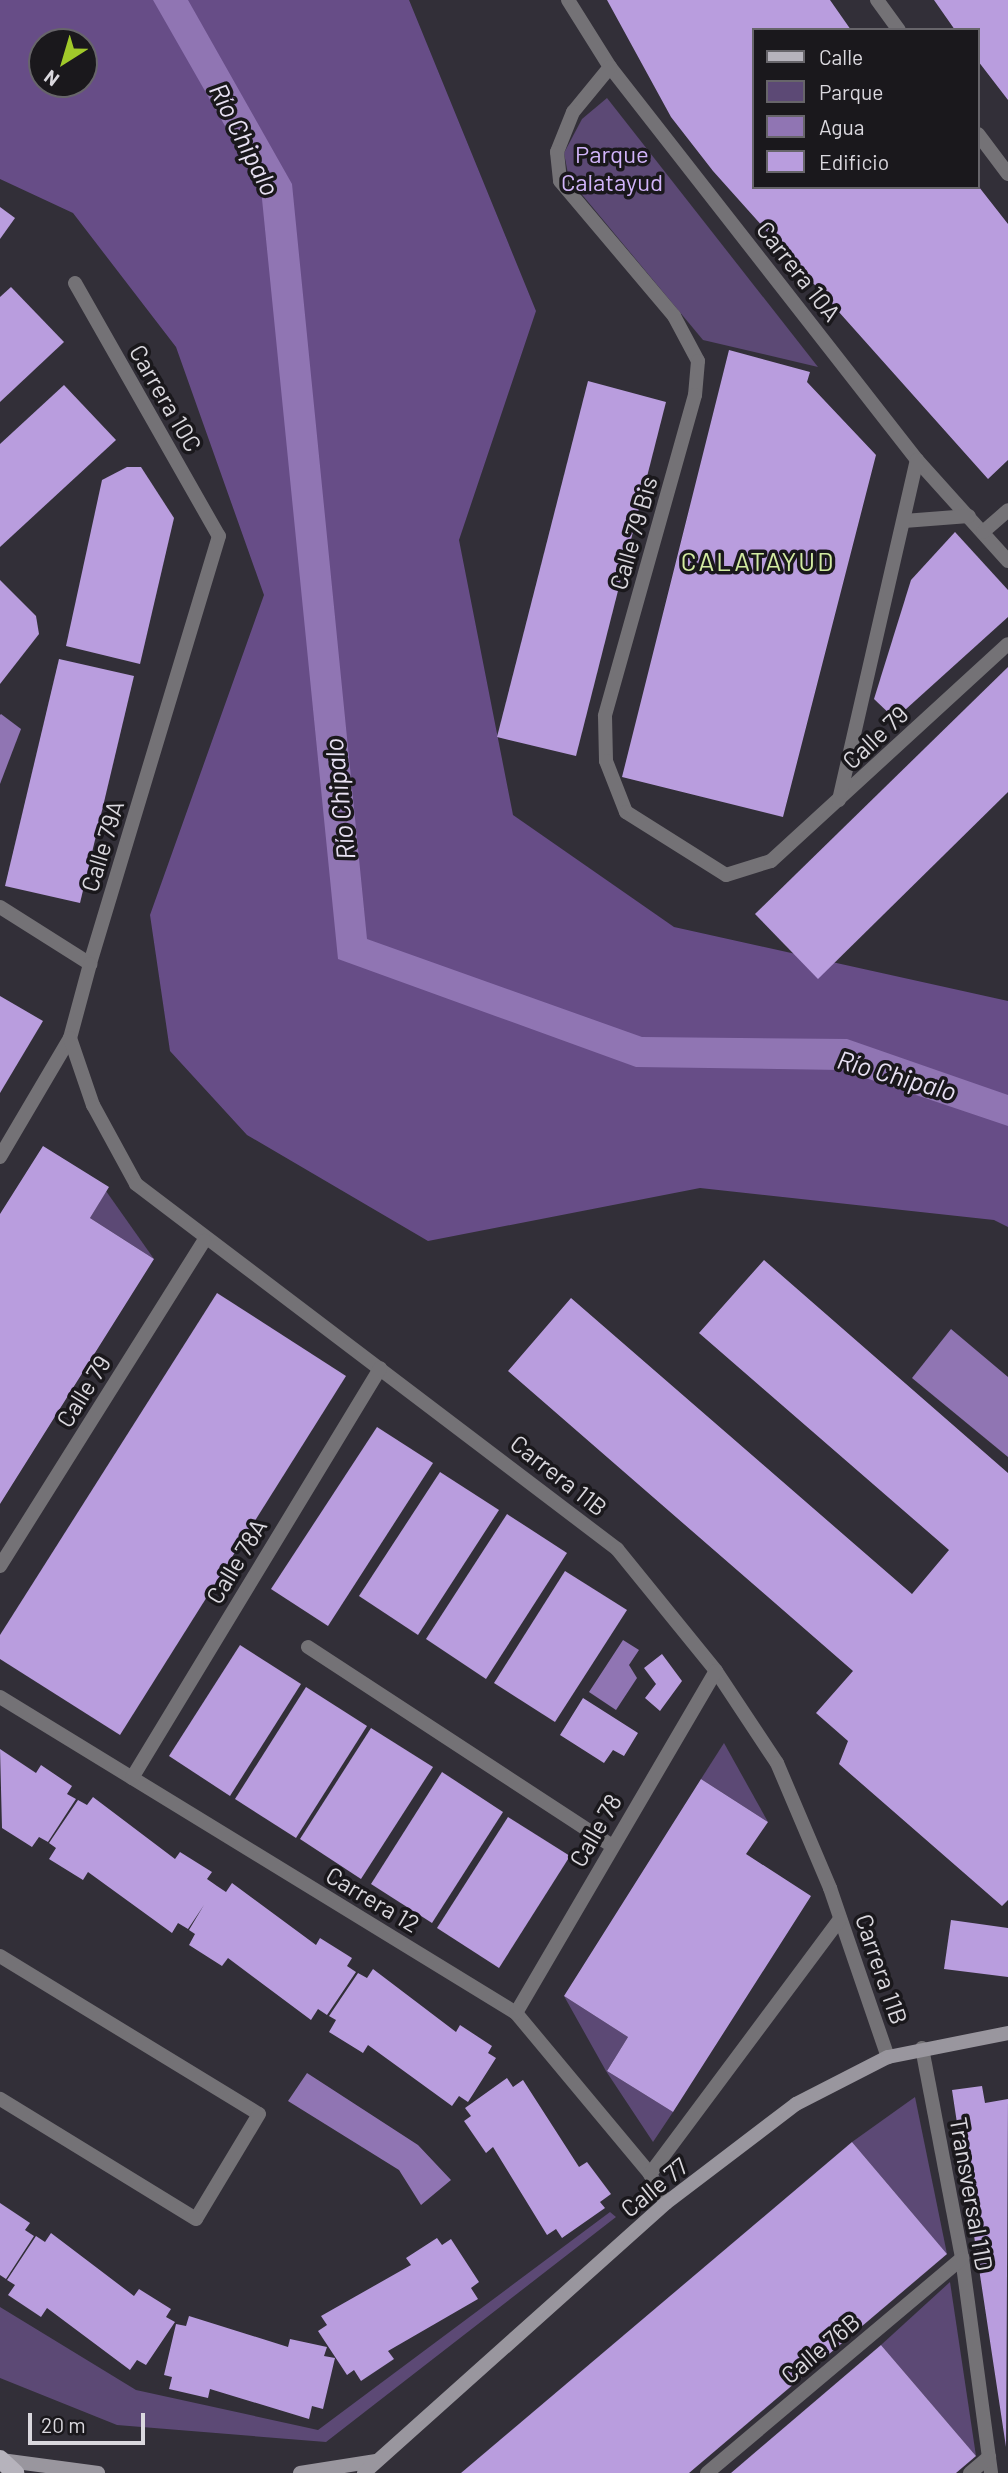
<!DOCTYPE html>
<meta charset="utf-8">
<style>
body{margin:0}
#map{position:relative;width:1008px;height:2473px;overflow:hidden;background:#322f38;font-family:Barlow,sans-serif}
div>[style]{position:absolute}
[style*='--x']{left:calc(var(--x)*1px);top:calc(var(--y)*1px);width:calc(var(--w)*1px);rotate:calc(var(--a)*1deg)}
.green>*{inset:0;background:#5c4975}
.forest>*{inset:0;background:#674d87}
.water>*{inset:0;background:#9075b3}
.building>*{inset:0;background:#b99dde}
.lane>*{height:14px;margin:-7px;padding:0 7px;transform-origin:7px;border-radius:7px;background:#747276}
.street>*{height:14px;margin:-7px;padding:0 7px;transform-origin:7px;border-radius:7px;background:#747276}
.secondary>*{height:14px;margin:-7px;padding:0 7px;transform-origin:7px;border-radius:7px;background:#99969e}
.primary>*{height:18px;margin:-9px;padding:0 9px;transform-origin:9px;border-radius:9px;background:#b6b3bc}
span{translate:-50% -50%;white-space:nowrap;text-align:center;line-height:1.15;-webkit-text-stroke:7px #1a181c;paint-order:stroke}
.park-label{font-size:24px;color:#d1b4f9}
.street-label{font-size:24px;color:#dad8de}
.water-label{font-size:26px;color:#e8e1f3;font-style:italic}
.neighbourhood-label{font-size:26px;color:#d3eca2;letter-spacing:2px}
.legend{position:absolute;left:752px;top:28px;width:228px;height:161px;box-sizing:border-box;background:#1a181c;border:2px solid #67656a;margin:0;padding:9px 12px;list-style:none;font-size:21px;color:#dad8de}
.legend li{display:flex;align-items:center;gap:14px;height:35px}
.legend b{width:35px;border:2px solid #67656a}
.north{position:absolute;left:28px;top:28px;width:70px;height:70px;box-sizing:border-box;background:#1a181c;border:2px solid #67656a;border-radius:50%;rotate:217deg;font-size:19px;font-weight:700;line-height:28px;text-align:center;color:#dad8de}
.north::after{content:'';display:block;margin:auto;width:24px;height:32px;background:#a1c92a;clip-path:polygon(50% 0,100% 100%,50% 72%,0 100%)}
.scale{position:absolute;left:28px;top:2413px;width:117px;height:32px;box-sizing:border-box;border:4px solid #dad8de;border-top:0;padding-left:9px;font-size:21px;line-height:24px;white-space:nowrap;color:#dad8de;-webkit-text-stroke:5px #1a181c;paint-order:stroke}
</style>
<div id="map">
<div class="green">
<i style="clip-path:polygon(607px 98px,818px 367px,703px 340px,569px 179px,564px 153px,582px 119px)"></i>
<i style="clip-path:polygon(106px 1191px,154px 1259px,90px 1218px)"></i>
<i style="clip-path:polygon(724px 1743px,768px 1822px,701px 1779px)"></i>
<i style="clip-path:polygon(564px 1996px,628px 2037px,607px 2071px,673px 2112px,653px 2142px,606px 2071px)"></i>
<i style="clip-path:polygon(915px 2097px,947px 2254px,852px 2142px)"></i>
<i style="clip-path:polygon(610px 2212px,616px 2217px,326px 2442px,117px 2425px,0 2378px,0 2307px,136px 2390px,318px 2430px)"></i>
<i style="clip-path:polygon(950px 2282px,976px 2456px,881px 2345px)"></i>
</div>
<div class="forest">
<i style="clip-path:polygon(evenodd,0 0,409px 0,536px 311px,459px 540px,513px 815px,674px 927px,1008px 1001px,1008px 1227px,994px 1220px,700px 1188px,428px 1241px,247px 1135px,170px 1051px,150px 915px,264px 595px,176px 347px,73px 213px,0 179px,0 0,42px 42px,84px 42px,84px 84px,42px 84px,42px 42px)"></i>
</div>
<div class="water">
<i style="clip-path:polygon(153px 0,188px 0,292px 184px,367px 939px,642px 1037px,847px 1039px,1008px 1095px,1008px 1126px,842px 1070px,636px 1067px,338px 959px,261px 189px)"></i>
<i style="clip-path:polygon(1px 714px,21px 729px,0 784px,0 715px)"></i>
<i style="clip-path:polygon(951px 1329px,1008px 1377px,1008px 1457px,912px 1378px)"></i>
<i style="clip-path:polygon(623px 1640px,639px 1650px,629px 1665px,637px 1678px,616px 1710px,589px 1692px)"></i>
<i style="clip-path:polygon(307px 2073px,418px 2145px,451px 2180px,421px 2205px,399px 2170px,288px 2101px)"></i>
</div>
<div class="building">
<i style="clip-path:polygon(607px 0,830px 0,851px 30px,754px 30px,754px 187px,979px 187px,1008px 224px,1008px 460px,988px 479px,713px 171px,671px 117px)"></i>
<i style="clip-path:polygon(934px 0,1008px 0,1008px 100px,978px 61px,978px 30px,955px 30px)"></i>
<i style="clip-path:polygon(0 207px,15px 218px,0 239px)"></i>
<i style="clip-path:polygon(11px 287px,64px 342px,0 402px,0 297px)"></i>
<i style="clip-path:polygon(729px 350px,810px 372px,807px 382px,876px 455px,783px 817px,622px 777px)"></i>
<i style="clip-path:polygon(588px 381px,666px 402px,576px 756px,497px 737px)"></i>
<i style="clip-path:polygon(64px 385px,116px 440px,0 547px,0 444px)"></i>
<i style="clip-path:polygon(127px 467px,141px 467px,174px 518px,140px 664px,66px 646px,102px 480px)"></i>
<i style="clip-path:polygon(955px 532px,1008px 590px,1008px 617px,895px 719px,874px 699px,911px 580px)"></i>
<i style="clip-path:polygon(0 580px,36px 616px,39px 634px,0 684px)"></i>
<i style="clip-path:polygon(59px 659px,134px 676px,80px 903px,5px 886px)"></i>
<i style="clip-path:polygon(1008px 667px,1008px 792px,818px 979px,755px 914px)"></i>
<i style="clip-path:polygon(0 996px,43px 1021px,0 1093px)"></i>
<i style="clip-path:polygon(43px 1146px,109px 1187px,90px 1218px,154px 1259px,0 1504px,0 1214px)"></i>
<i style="clip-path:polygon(764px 1260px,1008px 1473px,1008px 1900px,1002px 1906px,839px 1764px,848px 1741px,816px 1713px,853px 1671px,508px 1371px,571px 1298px,912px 1594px,949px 1550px,699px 1333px)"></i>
<i style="clip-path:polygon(217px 1293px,346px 1376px,120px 1735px,0 1659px,0 1635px)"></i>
<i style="clip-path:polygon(377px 1427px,433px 1463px,328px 1626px,271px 1589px)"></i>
<i style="clip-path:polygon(440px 1472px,499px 1510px,418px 1635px,359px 1596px)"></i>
<i style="clip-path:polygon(507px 1514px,567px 1553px,486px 1679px,426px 1639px)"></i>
<i style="clip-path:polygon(565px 1571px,627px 1610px,555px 1722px,494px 1683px)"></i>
<i style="clip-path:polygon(240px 1645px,301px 1684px,230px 1796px,169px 1756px)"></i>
<i style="clip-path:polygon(662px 1654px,682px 1681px,660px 1711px,645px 1698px,656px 1684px,644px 1668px)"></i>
<i style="clip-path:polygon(306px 1687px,367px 1726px,296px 1838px,235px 1799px)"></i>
<i style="clip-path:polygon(583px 1698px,638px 1733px,624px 1756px,613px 1750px,604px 1763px,560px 1735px)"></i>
<i style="clip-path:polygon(371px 1728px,433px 1767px,361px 1879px,300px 1839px)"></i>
<i style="clip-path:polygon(0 1749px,36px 1773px,41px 1765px,72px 1786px,67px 1794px,76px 1799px,48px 1842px,39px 1837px,32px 1847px,2px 1828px)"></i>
<i style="clip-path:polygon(442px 1772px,503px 1812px,432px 1923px,371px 1884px)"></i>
<i style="clip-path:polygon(701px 1779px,768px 1822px,746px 1854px,811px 1896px,673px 2112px,607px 2071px,628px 2037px,564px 1996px)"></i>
<i style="clip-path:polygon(93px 1797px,175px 1859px,180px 1852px,212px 1872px,207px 1879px,217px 1886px,226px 1892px,232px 1883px,316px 1945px,320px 1938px,352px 1958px,347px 1966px,356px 1972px,327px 2015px,318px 2009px,311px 2020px,228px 1958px,222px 1966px,189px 1945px,195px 1934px,189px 1930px,204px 1905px,188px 1929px,178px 1923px,172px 1933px,88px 1872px,83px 1880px,49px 1859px,56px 1848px,49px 1843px,78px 1800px,87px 1805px)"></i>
<i style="clip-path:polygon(508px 1817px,570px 1856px,499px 1968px,437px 1928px)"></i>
<i style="clip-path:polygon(951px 1920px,1008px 1928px,1008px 1977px,944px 1969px)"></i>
<i style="clip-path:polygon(373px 1969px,456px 2032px,460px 2025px,492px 2046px,488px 2053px,496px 2058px,468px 2102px,459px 2096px,452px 2106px,368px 2045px,363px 2053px,329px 2032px,336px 2020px,329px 2016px,358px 1973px,367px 1978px)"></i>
<i style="clip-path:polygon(507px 2078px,513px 2087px,523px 2080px,579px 2167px,587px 2162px,611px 2194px,600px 2202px,605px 2208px,562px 2238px,556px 2229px,547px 2235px,493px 2147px,486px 2153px,464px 2121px,471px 2116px,465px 2108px)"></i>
<i style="clip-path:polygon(982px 2086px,985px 2103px,1008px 2099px,1006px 2447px,952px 2090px)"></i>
<i style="clip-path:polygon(852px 2142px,947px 2254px,722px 2445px,689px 2473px,461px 2473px)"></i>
<i style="clip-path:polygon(0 2203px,30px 2223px,25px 2230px,34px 2236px,6px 2279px,0 2275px)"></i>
<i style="clip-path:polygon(51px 2233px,134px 2296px,139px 2289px,171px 2309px,166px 2317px,175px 2322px,146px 2365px,137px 2360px,130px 2370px,47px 2308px,41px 2317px,8px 2295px,15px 2285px,7px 2280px,36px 2236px,45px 2242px)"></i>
<i style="clip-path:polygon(437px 2238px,442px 2245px,451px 2239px,479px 2282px,471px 2288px,478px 2299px,388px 2351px,394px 2359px,361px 2381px,354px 2370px,347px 2375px,318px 2331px,327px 2325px,321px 2316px,411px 2265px,406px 2258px)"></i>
<i style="clip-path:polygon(189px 2316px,288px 2347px,290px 2339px,327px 2347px,324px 2356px,335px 2358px,323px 2409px,312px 2406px,309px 2419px,210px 2389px,208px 2398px,169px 2389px,172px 2377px,164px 2375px,176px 2324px,186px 2326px)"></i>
<i style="clip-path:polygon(881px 2345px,976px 2456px,956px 2473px,731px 2473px)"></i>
</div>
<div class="lane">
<i style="--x:75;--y:283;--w:291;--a:60.4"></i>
<i style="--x:219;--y:536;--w:447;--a:106.8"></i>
<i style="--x:0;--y:1956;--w:303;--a:31.4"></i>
<i style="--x:259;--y:2114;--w:122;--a:121"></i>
<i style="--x:196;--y:2219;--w:230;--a:-148.5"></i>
</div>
<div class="street">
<i style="--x:568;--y:0;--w:79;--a:57.9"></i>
<i style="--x:610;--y:67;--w:499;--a:52"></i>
<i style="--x:917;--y:460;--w:136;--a:48"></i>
<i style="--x:877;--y:0;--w:37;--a:54"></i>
<i style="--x:610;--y:67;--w:58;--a:129.4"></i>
<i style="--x:573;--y:112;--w:43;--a:111.8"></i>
<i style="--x:557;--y:152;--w:29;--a:84"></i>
<i style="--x:560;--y:181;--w:177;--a:49.8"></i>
<i style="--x:674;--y:316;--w:51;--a:61.9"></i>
<i style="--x:698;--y:361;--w:34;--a:95"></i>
<i style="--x:695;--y:395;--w:333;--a:105.7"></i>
<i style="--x:605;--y:716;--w:45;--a:88.7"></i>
<i style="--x:606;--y:761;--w:55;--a:68.6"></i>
<i style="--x:626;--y:812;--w:118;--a:32.2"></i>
<i style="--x:726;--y:875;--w:47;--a:-17.3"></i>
<i style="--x:771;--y:861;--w:321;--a:-42.5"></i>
<i style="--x:978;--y:134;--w:50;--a:53.1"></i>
<i style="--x:904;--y:521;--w:65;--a:-4.4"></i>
<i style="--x:983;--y:532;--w:33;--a:-41"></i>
<i style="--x:839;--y:800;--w:349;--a:-77.1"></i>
<i style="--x:0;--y:907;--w:107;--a:32.3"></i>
<i style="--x:90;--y:964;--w:77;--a:105.1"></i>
<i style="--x:70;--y:1038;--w:138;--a:120.5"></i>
<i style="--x:70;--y:1038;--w:71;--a:71.1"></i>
<i style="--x:93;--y:1105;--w:90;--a:61.4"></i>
<i style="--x:136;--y:1184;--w:604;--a:37.19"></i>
<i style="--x:617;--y:1549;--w:157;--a:50.9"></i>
<i style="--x:716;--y:1671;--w:110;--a:56.5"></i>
<i style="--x:777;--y:1763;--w:136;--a:67"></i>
<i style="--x:830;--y:1888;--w:179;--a:71.1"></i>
<i style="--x:0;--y:1566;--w:384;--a:-57.9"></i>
<i style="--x:308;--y:1647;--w:362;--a:33.2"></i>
<i style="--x:0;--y:1697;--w:605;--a:31.48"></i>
<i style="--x:516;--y:2013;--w:209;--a:50.2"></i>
<i style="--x:650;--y:2174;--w:33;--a:61"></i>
<i style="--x:132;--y:1778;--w:479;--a:-58.8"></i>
<i style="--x:516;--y:2013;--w:396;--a:-59.7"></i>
<i style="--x:922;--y:2048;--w:214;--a:79.2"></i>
<i style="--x:962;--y:2258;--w:217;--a:82.3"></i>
<i style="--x:650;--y:2174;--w:318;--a:-53.3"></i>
<i style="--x:707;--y:2473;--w:334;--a:-40.1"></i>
<i style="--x:970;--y:2473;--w:25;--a:-40"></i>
</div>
<div class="secondary">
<i style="--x:1;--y:2460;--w:98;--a:7.6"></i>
<i style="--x:300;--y:2473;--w:77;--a:-9"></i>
<i style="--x:364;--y:2473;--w:405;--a:-41.8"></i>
<i style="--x:666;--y:2203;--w:163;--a:-37.3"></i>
<i style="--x:796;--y:2104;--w:103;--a:-27.1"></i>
<i style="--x:888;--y:2057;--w:122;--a:-11.3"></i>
</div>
<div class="primary">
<i style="--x:0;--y:2459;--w:21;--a:43"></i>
</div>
<div class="park-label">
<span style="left:612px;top:168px">Parque<br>Calatayud</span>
</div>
<div class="street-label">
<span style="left:799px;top:271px;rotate:52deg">Carrera 10A</span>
<span style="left:166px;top:398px;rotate:60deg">Carrera 10C</span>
<span style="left:633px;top:533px;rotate:-74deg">Calle 79 Bis</span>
<span style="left:875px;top:737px;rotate:-43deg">Calle 79</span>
<span style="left:102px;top:846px;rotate:-73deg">Calle 79A</span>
<span style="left:83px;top:1391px;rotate:-58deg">Calle 79</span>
<span style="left:559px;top:1475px;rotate:38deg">Carrera 11B</span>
<span style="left:236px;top:1561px;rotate:-59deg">Calle 78A</span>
<span style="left:595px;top:1830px;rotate:-60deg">Calle 78</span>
<span style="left:373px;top:1899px;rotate:31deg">Carrera 12</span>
<span style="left:882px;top:1969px;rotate:71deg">Carrera 11B</span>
<span style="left:654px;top:2187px;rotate:-39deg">Calle 77</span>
<span style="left:972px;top:2194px;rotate:80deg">Transversal 11D</span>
<span style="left:820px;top:2348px;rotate:-40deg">Calle 76B</span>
</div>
<div class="water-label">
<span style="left:245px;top:139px;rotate:63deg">Río Chipalo</span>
<span style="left:339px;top:799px;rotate:-96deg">Río Chipalo</span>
<span style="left:897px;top:1075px;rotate:16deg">Río Chipalo</span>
</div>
<div class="neighbourhood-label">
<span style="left:758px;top:561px">CALATAYUD</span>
</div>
<ul class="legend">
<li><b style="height:9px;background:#b6b3bc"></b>Calle</li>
<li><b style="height:19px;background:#5c4975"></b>Parque</li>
<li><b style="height:19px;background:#9075b3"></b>Agua</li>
<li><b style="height:19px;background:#b99dde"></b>Edificio</li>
</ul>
<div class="north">N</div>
<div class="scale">20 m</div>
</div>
